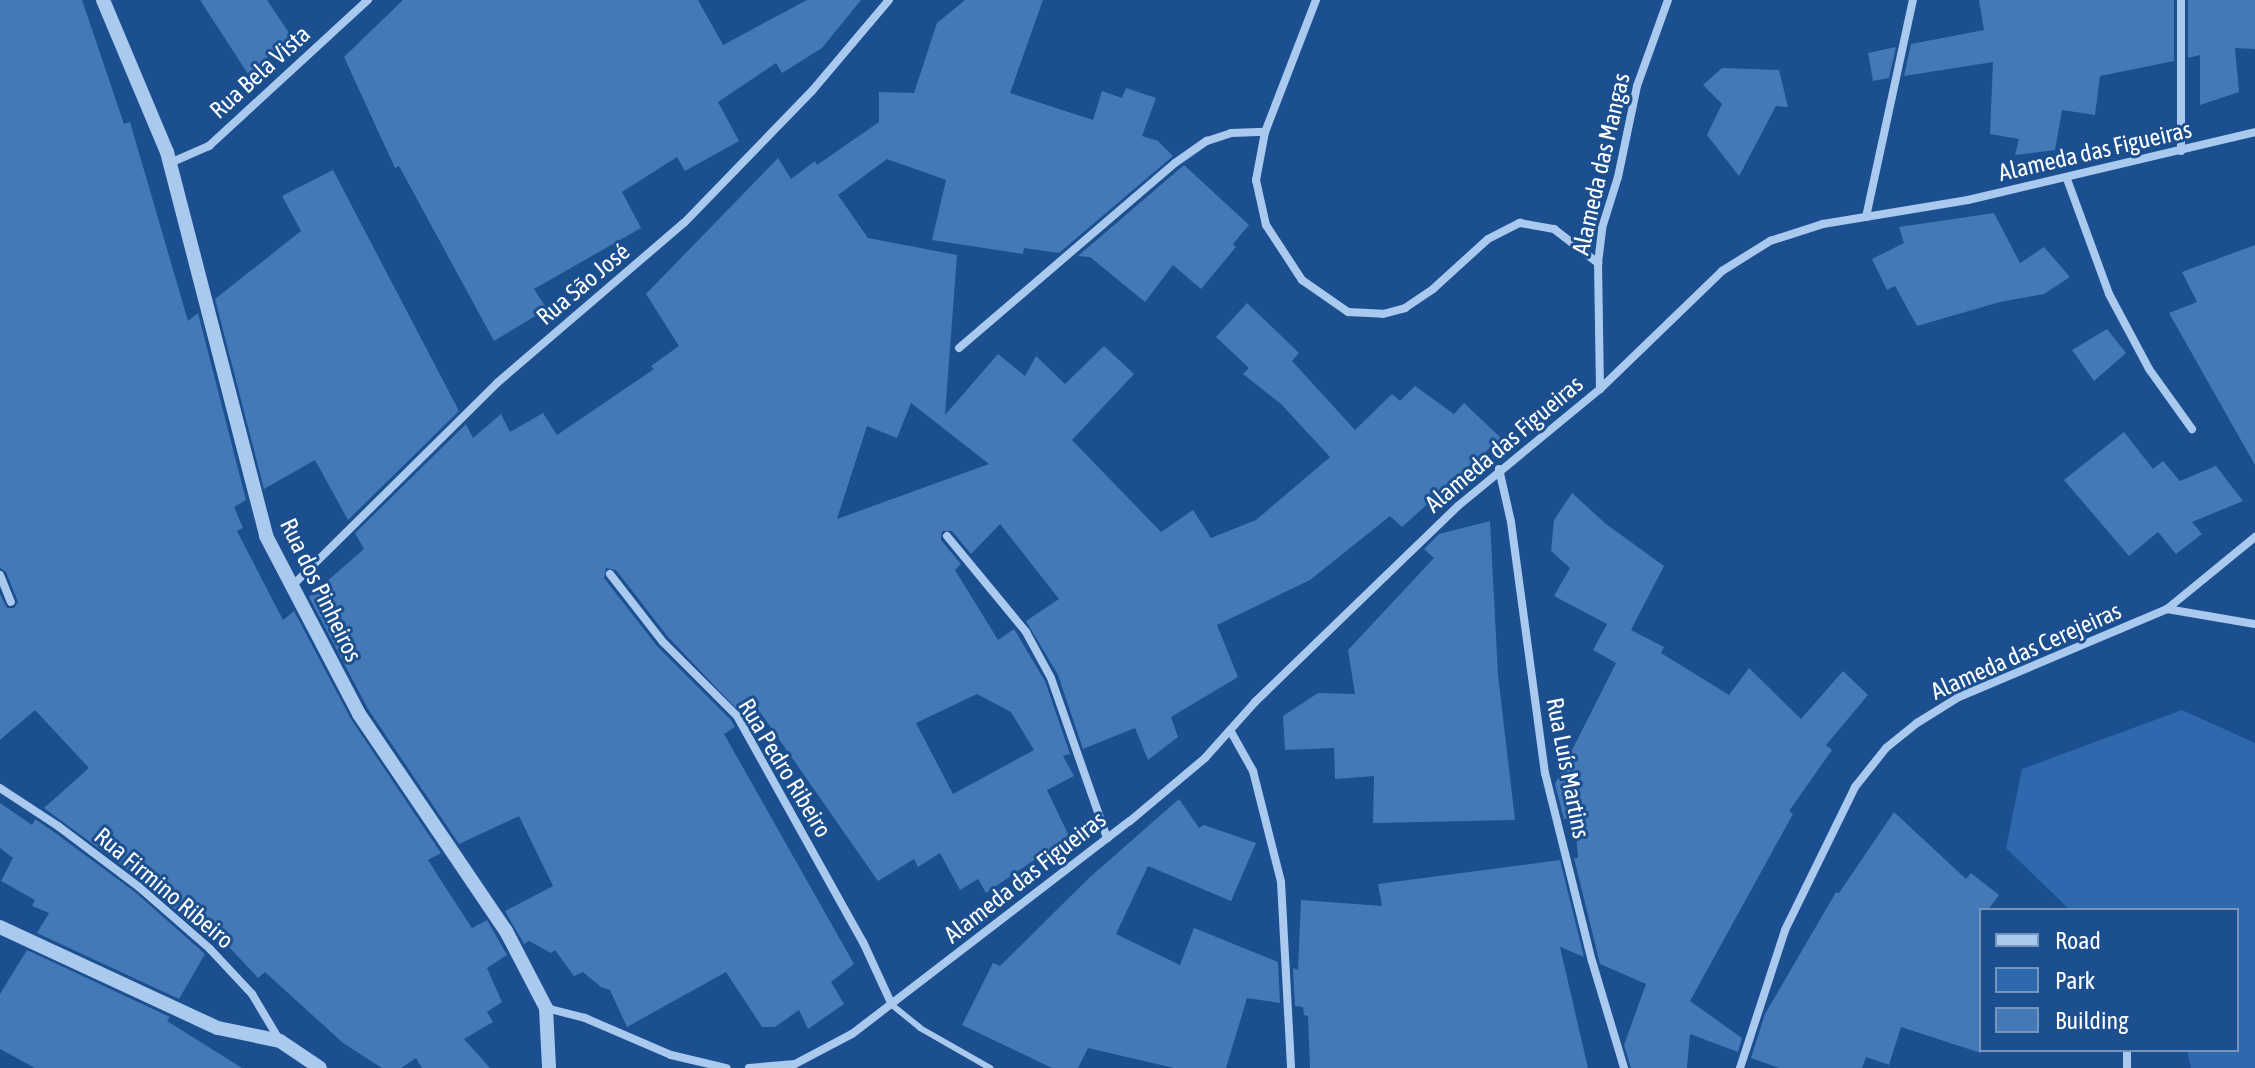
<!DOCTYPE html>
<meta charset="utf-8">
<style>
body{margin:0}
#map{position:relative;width:2255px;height:1068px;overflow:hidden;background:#1b4f8f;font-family:"Asap Condensed",sans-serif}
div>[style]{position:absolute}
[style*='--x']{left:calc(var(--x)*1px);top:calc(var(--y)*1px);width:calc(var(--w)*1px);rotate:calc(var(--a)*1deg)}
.green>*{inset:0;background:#2e69ad}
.building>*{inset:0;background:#4478b7}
.service>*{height:6px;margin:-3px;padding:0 3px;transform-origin:3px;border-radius:3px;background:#a9c9ee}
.minor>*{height:8px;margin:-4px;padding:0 4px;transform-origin:4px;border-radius:4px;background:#a9c9ee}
.tertiary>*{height:14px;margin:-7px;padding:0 7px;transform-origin:7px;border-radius:7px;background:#a9c9ee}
span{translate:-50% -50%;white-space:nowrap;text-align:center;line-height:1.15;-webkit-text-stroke:6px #1b4f8f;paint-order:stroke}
.street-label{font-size:24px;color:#fff}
.legend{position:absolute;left:1979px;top:908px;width:260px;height:144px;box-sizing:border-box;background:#1b4f8f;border:2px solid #7695bc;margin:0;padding:10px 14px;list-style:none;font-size:24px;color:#fff}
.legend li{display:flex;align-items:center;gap:16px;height:40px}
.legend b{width:40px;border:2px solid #7695bc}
</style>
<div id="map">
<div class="green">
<i style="clip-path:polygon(2182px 710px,2255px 743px,2255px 1068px,2191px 1068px,2187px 1050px,2237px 1050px,2237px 910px,2070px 910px,2006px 848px,2022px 769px)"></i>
</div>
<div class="building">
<i style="clip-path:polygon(0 0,82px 0,124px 124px,130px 122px,188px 321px,198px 313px,246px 500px,234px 507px,243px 528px,237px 531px,283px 620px,294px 611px,351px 719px,441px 853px,428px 860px,451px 896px,472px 928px,487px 920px,507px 955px,487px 968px,502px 1002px,487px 1012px,493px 1022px,464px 1039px,490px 1068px,422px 1068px,416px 1058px,401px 1068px,382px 1068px,343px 1043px,265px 972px,258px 978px,216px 933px,212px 941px,143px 881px,44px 808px,89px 768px,35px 710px,0 740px,0 594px,7px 608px,14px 608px,18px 602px,6px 572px,0 568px)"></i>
<i style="clip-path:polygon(200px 0,267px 0,291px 36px,248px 74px)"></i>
<i style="clip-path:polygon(403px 0,698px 0,723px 45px,807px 0,861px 0,822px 48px,782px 73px,776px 63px,718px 102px,739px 141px,685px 171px,677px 157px,622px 192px,641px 228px,534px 289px,547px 309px,494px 341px,399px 166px,395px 168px,344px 57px)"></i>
<i style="clip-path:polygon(evenodd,965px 0,1043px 0,1010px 93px,1093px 120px,1102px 91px,1122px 98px,1126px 88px,1156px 98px,1142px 136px,1158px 141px,1173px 156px,1059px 253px,1024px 248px,1023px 254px,932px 240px,946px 180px,887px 159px,838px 195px,868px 238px,957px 255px,945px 415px,998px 354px,1025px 376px,1036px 356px,1065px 384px,1104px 346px,1134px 374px,1072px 440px,1161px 532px,1193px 510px,1211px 538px,1256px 520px,1330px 457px,1281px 404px,1243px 374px,1249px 368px,1216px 337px,1247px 303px,1299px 353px,1292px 361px,1355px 430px,1392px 394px,1400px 401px,1415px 386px,1454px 414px,1464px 403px,1501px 438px,1402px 527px,1390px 516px,1310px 580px,1217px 625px,1238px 677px,1171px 717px,1178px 737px,1148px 760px,1135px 728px,1083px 749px,1058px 675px,1026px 621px,1059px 599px,1000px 524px,971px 554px,952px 531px,942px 531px,941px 540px,961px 564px,955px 570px,998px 640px,1014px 629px,1045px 681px,1070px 754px,1063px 756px,1074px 776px,1047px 790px,1069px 836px,986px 893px,978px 879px,960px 890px,940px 853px,918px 867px,914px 859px,878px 881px,760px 712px,747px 720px,668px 637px,616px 570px,606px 568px,604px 578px,657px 646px,731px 720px,735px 727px,724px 734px,854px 964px,831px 982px,844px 1004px,808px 1029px,799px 1010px,775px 1027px,762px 1027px,726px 972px,627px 1027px,610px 990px,601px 987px,583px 972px,574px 976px,555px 950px,551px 953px,529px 941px,524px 944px,505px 911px,553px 886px,519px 816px,459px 844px,368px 709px,309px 597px,364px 549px,355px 533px,466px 424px,473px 438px,501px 414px,510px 432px,543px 413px,557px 435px,654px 369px,651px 366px,679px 346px,646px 294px,778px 158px,791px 179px,815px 161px,817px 165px,879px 122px,879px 92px,914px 93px,937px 23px,965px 0,911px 403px,989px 464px,837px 519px,867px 426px,897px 438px,911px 403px,965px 0,977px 694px,1011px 712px,1034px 750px,953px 794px,916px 723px,977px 694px)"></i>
<i style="clip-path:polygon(1979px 0,2174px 0,2174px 61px,2100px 76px,2095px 115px,2062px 110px,2055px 150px,2015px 155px,2019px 139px,1990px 134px,1993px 62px,1904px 76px,1911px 44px,1984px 30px)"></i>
<i style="clip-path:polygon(2188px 0,2255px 0,2255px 49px,2235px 48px,2239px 92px,2200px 105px,2200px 55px,2188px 58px)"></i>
<i style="clip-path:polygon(1896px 47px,1889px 78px,1873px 81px,1868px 53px)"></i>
<i style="clip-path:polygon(1722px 68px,1779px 70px,1788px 107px,1776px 106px,1739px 176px,1707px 135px,1722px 104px,1703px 85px)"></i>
<i style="clip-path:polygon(1184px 165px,1249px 225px,1233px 244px,1236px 247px,1201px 289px,1173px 265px,1145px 302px,1090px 257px,1078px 256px)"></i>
<i style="clip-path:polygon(333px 170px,459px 411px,348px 520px,315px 460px,264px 489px,215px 299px,301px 231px,282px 196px)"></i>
<i style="clip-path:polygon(1994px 213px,2020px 263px,2044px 247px,2070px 277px,2044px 294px,2000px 302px,1917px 326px,1895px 286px,1887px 290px,1872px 259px,1904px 243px,1899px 227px)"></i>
<i style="clip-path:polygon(2255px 245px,2255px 465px,2169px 313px,2197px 302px,2182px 272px)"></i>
<i style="clip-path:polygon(2107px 329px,2126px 353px,2094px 381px,2072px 350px)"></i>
<i style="clip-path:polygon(2124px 432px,2153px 469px,2163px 461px,2180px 481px,2216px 466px,2243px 501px,2192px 522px,2202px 534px,2176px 554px,2158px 532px,2129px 556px,2064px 480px)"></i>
<i style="clip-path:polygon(1572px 493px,1606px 524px,1664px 566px,1631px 630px,1664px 647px,1661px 653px,1729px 695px,1749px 668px,1801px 719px,1843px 671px,1868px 695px,1826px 745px,1832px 750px,1789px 811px,1793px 814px,1690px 1001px,1742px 1038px,1738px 1052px,1690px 1034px,1687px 1068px,1631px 1068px,1624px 1045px,1646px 984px,1600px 964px,1574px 858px,1578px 858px,1575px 819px,1564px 819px,1555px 784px,1616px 663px,1593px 650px,1607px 624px,1554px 596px,1570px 568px,1551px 551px,1554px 520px)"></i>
<i style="clip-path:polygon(1490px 521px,1498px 675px,1515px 820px,1373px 823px,1374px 776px,1335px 779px,1334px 748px,1285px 750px,1283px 716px,1318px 693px,1355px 694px,1348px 650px,1434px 558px,1424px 549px,1439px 534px)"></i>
<i style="clip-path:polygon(1179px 799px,1199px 828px,1204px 825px,1256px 843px,1231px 901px,1148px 866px,1116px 934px,1180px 965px,1194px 928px,1278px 962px,1280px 1003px,1247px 998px,1226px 1068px,1174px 1068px,1088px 1048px,1078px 1068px,1052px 1068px,962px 1025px,993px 963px,1000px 966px,1089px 878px)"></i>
<i style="clip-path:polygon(0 803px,32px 825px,35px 819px,54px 832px,135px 892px,205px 954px,179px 999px,37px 933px,49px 913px,32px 906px,35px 900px,1px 881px,13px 858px,0 848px)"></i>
<i style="clip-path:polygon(1894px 812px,1966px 879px,1971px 873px,1999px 895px,1988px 910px,1981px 910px,1981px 1053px,1901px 1027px,1889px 1065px,1866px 1057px,1862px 1068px,1779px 1068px,1751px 1058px,1765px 1014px,1836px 892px,1839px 893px)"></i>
<i style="clip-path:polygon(1560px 860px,1584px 957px,1560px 947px,1588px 1068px,1310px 1068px,1308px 1016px,1304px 1015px,1303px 1007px,1295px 1006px,1293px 968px,1298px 970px,1301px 900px,1382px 906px,1378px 884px)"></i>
<i style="clip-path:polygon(27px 950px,170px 1017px,167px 1021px,242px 1068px,35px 1068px,0 1049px,0 994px)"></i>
</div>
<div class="service">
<i style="--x:892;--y:1005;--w:36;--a:39"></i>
<i style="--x:920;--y:1028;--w:81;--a:29.7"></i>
</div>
<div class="minor">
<i style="--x:1316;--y:0;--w:142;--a:111.1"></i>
<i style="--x:1265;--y:132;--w:49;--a:100.6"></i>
<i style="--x:1256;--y:180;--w:46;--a:77.5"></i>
<i style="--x:1266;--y:225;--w:66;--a:56.8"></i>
<i style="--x:1302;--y:280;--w:56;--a:34.8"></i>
<i style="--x:1348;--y:312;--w:35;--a:3"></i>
<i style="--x:1383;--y:314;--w:23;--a:-15"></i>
<i style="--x:1405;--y:308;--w:34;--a:-34"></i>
<i style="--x:1433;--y:289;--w:74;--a:-42.3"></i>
<i style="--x:1488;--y:239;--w:36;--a:-27"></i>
<i style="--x:1520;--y:223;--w:35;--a:10"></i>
<i style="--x:1554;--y:229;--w:56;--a:37.7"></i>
<i style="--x:2181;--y:0;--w:151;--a:90"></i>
<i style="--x:170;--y:163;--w:43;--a:-23.6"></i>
<i style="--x:209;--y:146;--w:216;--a:-42.6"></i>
<i style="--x:2067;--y:179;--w:122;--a:69.9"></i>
<i style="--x:2109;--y:294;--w:85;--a:61.9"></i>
<i style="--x:2149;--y:369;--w:74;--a:54.4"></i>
<i style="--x:1866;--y:217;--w:222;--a:-77.8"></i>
<i style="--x:959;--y:348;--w:284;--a:-40.6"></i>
<i style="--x:1175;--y:163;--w:39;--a:-35"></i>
<i style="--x:1207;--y:141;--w:25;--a:-18"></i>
<i style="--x:1231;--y:133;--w:34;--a:-2"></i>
<i style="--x:1600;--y:389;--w:126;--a:-90.9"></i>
<i style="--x:1598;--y:263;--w:35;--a:-83"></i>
<i style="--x:1602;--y:228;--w:53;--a:-72.6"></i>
<i style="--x:1618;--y:177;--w:93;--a:-78.2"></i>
<i style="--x:1637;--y:86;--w:91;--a:-70.2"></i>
<i style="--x:1499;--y:469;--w:54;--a:77.2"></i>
<i style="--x:1511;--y:522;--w:253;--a:82.3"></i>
<i style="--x:1545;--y:773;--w:194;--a:76"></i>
<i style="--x:1592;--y:961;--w:112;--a:73.3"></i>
<i style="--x:947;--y:536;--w:124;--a:50.5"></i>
<i style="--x:1026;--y:632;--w:52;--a:61.5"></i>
<i style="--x:1051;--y:678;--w:170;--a:70.7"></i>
<i style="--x:610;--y:574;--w:86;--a:52.1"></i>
<i style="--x:663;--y:642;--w:105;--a:45"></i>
<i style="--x:737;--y:716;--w:259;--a:60.9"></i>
<i style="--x:863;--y:942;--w:69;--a:65.3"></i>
<i style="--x:0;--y:575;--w:29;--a:68"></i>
<i style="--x:291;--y:587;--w:290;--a:-44.7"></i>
<i style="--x:497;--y:383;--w:246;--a:-40.6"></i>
<i style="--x:684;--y:223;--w:184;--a:-45.9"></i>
<i style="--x:812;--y:91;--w:119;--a:-49.8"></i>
<i style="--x:2167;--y:609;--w:114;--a:-39.3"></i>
<i style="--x:1230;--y:730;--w:47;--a:60.7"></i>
<i style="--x:1253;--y:771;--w:114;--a:75.8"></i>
<i style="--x:1281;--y:882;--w:186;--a:86.9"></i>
<i style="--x:0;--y:788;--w:69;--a:33.2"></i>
<i style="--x:58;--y:826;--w:101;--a:37"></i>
<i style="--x:139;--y:887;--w:94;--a:41.1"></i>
<i style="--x:210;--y:949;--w:62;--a:47"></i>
<i style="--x:252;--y:994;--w:55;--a:59.2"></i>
<i style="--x:546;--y:1008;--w:40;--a:14.4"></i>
<i style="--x:585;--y:1018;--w:94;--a:23.3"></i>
<i style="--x:671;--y:1055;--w:57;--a:13.3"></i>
<i style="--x:749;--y:1068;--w:46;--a:-5"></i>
<i style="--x:795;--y:1064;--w:64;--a:-27.8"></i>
<i style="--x:852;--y:1034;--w:350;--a:-37.5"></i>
<i style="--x:1130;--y:821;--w:98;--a:-40"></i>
<i style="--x:1205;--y:758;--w:75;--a:-48.2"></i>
<i style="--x:1255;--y:702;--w:282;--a:-44"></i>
<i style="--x:1458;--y:506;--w:184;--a:-39.5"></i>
<i style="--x:1600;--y:389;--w:170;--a:-44"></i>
<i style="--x:1722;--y:271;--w:57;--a:-32"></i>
<i style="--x:1770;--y:241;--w:56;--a:-17.8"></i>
<i style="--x:1823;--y:224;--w:147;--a:-9.4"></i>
<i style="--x:1968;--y:200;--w:295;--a:-13.3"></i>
<i style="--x:1740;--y:1068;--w:145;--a:-71.9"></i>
<i style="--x:1785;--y:930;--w:159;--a:-63.9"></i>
<i style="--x:1855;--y:787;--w:50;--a:-51.5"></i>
<i style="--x:1886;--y:748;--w:40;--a:-39"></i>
<i style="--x:1917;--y:723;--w:49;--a:-31.8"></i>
<i style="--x:1959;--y:697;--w:226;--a:-22.9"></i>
<i style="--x:2167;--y:609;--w:89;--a:9.7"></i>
<i style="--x:2127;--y:1068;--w:18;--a:-90"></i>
</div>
<div class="tertiary">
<i style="--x:103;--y:0;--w:165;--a:67.2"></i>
<i style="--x:167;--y:152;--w:397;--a:75.5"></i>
<i style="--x:266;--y:536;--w:201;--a:62.4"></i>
<i style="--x:359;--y:714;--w:262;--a:55.9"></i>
<i style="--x:506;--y:931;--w:87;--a:62.5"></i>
<i style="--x:546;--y:1008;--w:60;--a:87.1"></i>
<i style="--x:0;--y:927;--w:240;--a:24.9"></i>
<i style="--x:218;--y:1028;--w:63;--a:11.8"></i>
<i style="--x:280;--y:1041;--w:48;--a:34"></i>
</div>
<div class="street-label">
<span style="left:260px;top:72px;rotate:-42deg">Rua Bela Vista</span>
<span style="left:2095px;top:151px;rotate:-13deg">Alameda das Figueiras</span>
<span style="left:1601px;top:164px;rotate:-77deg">Alameda das Mangas</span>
<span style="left:583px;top:284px;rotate:-40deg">Rua São José</span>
<span style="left:1504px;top:444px;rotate:-40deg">Alameda das Figueiras</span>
<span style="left:321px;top:590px;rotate:64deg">Rua dos Pinheiros</span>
<span style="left:2026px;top:651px;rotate:-24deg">Alameda das Cerejeiras</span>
<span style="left:785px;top:768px;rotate:59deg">Rua Pedro Ribeiro</span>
<span style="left:1568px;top:768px;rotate:79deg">Rua Luís Martins</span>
<span style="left:1025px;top:877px;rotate:-38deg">Alameda das Figueiras</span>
<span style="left:164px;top:888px;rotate:40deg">Rua Firmino Ribeiro</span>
</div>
<ul class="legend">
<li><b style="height:10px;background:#a9c9ee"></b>Road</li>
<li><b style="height:22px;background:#2e69ad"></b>Park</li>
<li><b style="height:22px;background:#4478b7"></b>Building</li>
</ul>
</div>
